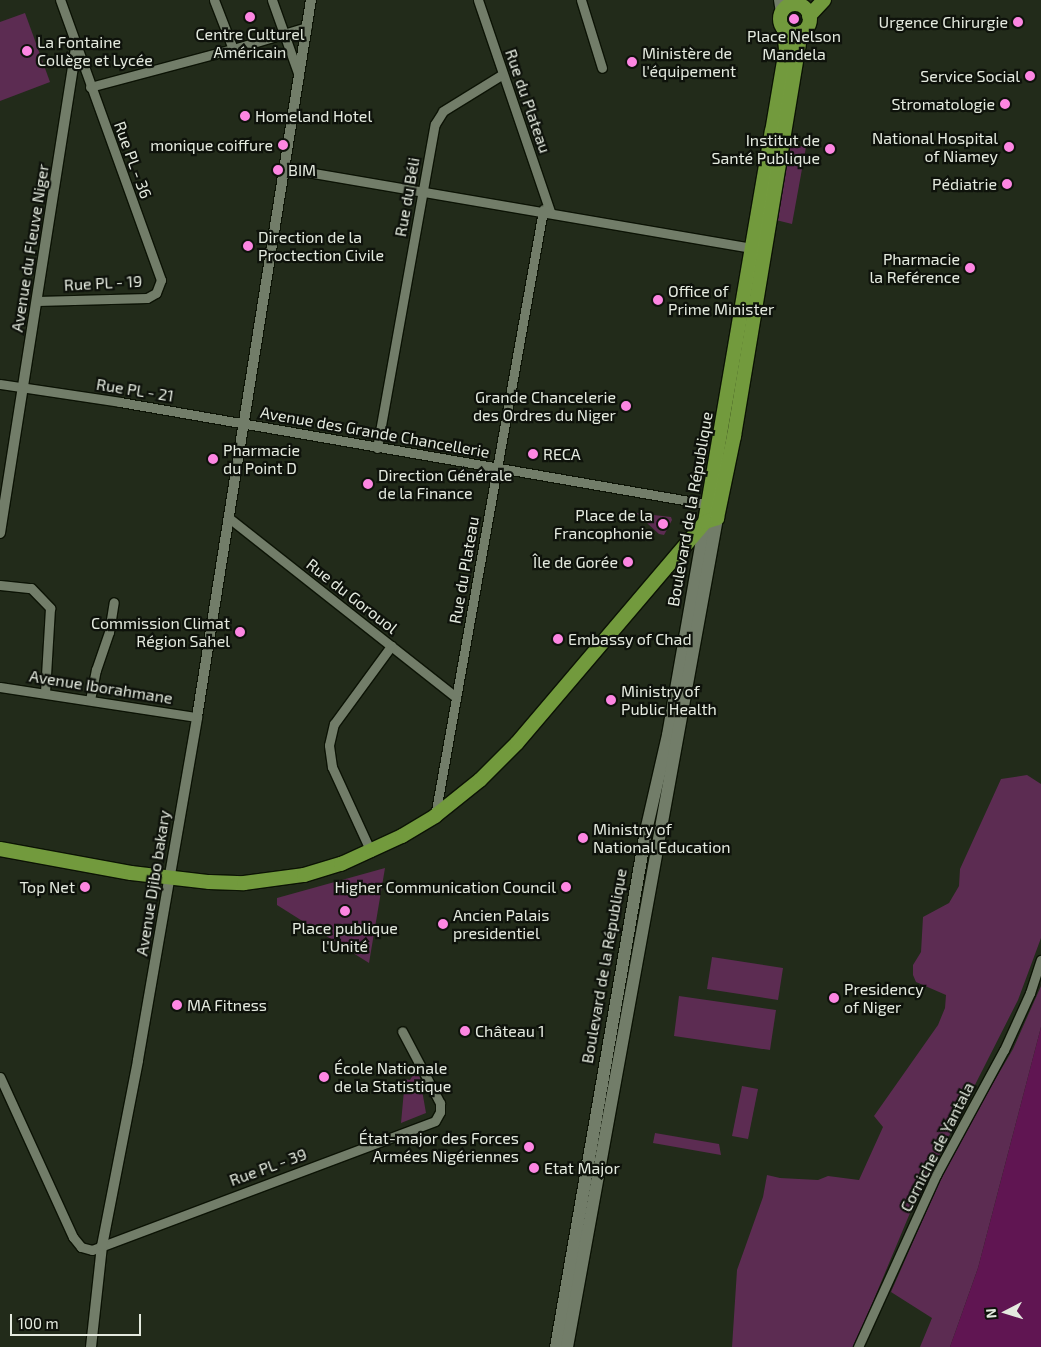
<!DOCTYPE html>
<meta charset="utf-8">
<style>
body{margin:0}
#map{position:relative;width:1041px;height:1347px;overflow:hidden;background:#222b1a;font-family:"Exo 2",sans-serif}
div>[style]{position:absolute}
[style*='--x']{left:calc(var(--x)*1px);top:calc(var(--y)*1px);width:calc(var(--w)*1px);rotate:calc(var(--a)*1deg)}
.green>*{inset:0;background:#5c2c52}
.water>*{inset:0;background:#601552}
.roads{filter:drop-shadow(1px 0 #0c1305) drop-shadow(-1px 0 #0c1305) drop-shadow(0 1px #0c1305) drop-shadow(0 -1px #0c1305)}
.minor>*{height:9px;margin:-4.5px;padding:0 4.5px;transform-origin:4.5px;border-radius:4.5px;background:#727d69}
.tertiary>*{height:10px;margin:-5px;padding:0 5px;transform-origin:5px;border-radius:5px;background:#727d69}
.secondary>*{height:12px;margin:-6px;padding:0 6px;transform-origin:6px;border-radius:6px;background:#727d69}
.primary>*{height:14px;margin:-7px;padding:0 7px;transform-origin:7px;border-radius:7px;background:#729a3d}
.primary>.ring{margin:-7px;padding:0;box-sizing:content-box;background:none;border:14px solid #729a3d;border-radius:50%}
.dots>*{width:14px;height:14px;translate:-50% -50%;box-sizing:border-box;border:2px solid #0e120b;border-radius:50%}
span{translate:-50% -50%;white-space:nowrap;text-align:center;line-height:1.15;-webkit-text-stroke:4.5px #0e120b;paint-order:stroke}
.poi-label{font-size:16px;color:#e4eadf}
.right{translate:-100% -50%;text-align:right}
.left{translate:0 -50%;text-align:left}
.street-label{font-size:16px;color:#e4eadf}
.north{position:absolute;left:981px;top:1287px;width:50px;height:50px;-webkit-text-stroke:4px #0e120b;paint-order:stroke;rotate:265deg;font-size:14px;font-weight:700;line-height:20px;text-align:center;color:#e4eadf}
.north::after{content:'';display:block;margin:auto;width:18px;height:22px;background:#e4eadf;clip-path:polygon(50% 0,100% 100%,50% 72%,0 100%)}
.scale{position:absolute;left:10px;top:1314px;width:131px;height:22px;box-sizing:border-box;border:2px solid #e4eadf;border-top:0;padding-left:6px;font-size:15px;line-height:18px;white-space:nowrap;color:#e4eadf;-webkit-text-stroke:4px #0e120b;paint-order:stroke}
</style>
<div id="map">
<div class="green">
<i style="clip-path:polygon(25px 13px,50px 82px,0 101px,0 22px)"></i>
<i style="clip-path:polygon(790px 144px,806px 147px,792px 224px,776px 220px)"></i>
<i style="clip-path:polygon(636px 513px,671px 517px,672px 520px,664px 535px,659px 534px)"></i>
<i style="clip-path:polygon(1027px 775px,1041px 784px,1041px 938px,1018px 1000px,910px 1213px,854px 1347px,732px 1347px,737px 1270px,763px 1197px,767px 1175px,780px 1178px,818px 1180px,828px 1176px,859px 1180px,883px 1127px,874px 1116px,938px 1025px,945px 1008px,946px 995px,916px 982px,913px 975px,913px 965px,921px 952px,923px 917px,949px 903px,959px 886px,960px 869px,1001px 779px)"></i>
<i style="clip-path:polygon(385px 868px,369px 963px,277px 905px,277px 898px)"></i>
<i style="clip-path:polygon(712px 957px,783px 968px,778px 1000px,707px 989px)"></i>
<i style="clip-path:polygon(1041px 986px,1041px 1027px,978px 1268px,950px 1347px,920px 1347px,932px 1318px,891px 1292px,951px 1155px,1013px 1049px)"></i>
<i style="clip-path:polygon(679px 996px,776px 1010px,770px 1050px,674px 1036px)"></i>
<i style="clip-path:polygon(418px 1067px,426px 1113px,401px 1123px,405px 1079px,410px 1080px)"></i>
<i style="clip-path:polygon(742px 1086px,758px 1089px,748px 1139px,732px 1136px)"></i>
<i style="clip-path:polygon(655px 1133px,719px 1144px,721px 1155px,653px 1143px)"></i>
</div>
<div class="water">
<i style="clip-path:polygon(1041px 1027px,1041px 1347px,950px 1347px,978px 1268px)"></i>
</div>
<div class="roads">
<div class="minor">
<i style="--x:214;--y:0;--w:53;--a:68.8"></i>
<i style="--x:233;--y:49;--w:77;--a:-16.6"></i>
<i style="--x:272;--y:0;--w:81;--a:70.4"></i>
<i style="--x:478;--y:0;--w:224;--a:71.2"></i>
<i style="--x:581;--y:0;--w:71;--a:72.8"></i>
<i style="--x:90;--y:87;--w:148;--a:-14.9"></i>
<i style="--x:284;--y:168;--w:479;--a:9.7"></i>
<i style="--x:37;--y:301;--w:110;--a:-1.6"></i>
<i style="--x:147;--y:298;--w:10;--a:-29"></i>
<i style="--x:156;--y:293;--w:14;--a:-69"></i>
<i style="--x:161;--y:280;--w:298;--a:-109.8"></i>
<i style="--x:0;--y:384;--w:121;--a:8.5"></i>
<i style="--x:120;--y:402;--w:601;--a:9.87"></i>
<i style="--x:377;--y:448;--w:329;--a:-79.9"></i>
<i style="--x:435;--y:124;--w:15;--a:-58"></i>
<i style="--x:443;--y:111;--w:70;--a:-31.7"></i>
<i style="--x:229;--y:518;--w:289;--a:38.3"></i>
<i style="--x:0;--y:585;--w:31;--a:6"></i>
<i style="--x:31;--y:588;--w:28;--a:46"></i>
<i style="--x:50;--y:608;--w:85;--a:93.4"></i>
<i style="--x:0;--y:687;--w:199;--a:8.7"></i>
<i style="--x:90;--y:700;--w:31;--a:-79"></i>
<i style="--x:96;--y:670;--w:40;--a:-71.1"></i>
<i style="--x:109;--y:632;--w:30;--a:-81"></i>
<i style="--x:435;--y:816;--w:616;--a:-79.89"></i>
<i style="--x:371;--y:852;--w:94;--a:-114.6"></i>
<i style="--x:332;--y:767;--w:22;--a:-98"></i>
<i style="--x:329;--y:745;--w:22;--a:-77"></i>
<i style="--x:334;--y:724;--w:97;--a:-53.8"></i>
<i style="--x:0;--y:1077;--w:176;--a:65.5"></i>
<i style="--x:73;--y:1237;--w:13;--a:51"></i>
<i style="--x:81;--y:1247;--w:11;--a:15"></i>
<i style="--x:92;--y:1250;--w:366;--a:-20.6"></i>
<i style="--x:435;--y:1121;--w:10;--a:-61"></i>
<i style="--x:440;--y:1112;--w:9;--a:-90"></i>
<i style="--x:440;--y:1103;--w:81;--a:-117.8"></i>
<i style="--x:858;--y:1347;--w:189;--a:-65.6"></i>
<i style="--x:936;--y:1175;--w:142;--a:-61.5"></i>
<i style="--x:1004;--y:1050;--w:63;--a:-65.5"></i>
<i style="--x:1030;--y:993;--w:35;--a:-72"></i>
</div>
<div class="tertiary">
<i style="--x:779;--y:0;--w:12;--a:81"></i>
<i style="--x:794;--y:0;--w:4;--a:63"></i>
<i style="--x:0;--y:533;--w:489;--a:-81.1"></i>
<i style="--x:91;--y:1347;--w:102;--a:-83.8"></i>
<i style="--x:102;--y:1246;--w:189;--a:-79"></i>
<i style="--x:138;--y:1060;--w:348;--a:-80.2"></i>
<i style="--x:197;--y:717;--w:726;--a:-80.97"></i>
</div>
<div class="secondary">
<i style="--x:556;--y:1347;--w:524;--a:-80.11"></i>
<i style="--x:646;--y:831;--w:98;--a:-77.1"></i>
<i style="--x:668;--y:735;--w:216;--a:-80.1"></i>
<i style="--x:567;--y:1347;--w:842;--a:-79.74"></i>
</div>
<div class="primary">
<i class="ring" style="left:780px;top:4px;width:16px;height:16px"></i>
<i style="--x:809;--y:16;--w:22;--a:-47"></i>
<i style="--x:705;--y:522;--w:396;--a:-80.3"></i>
<i style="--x:772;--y:132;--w:84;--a:-80.4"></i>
<i style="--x:786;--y:49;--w:20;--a:-96"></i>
<i style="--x:0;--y:849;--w:133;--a:10.4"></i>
<i style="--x:131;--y:873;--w:79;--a:6.6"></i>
<i style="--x:209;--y:882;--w:35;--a:2"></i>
<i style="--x:244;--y:883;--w:61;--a:-7.6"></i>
<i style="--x:304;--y:875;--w:39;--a:-17"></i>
<i style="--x:341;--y:864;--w:67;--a:-24.7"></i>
<i style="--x:402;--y:836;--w:39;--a:-31"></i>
<i style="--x:435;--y:816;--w:58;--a:-38.7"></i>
<i style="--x:480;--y:780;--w:52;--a:-45"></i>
<i style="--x:517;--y:743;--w:290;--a:-49.6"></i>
<i style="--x:705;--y:522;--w:13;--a:-18"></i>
<i style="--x:717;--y:518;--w:84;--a:-78.3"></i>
<i style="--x:734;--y:436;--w:409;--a:-80.6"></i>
</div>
</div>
<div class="dots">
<i style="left:250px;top:17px;background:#fd86e2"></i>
<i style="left:794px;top:19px;background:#fd86e2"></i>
<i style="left:1018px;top:22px;background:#fd86e2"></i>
<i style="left:27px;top:51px;background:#fd86e2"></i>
<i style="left:632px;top:62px;background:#fd86e2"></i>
<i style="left:1030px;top:76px;background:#fd86e2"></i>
<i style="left:1005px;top:104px;background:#fd86e2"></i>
<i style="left:245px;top:116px;background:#fd86e2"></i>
<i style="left:283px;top:145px;background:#fd86e2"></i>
<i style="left:1009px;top:147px;background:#fd86e2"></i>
<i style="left:830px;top:149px;background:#fd86e2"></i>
<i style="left:278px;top:170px;background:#fd86e2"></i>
<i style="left:1007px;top:184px;background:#fd86e2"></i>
<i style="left:248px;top:246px;background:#fd86e2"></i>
<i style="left:970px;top:268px;background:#fd86e2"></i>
<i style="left:658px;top:300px;background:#fd86e2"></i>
<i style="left:626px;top:406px;background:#fd86e2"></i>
<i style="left:533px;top:454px;background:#fd86e2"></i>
<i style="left:213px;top:459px;background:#fd86e2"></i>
<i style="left:368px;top:484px;background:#fd86e2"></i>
<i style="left:663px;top:524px;background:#fd86e2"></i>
<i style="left:628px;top:562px;background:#fd86e2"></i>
<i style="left:240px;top:632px;background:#fd86e2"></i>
<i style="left:558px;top:639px;background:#fd86e2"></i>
<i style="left:611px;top:700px;background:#fd86e2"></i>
<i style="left:583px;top:838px;background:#fd86e2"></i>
<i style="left:85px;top:887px;background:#fd86e2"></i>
<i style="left:566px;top:887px;background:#fd86e2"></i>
<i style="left:345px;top:911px;background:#fd86e2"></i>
<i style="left:443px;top:924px;background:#fd86e2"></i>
<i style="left:834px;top:998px;background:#fd86e2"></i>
<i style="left:177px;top:1005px;background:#fd86e2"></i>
<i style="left:465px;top:1031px;background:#fd86e2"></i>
<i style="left:324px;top:1077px;background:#fd86e2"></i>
<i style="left:529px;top:1147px;background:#fd86e2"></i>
<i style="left:534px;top:1168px;background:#fd86e2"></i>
</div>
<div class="poi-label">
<span class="right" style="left:1008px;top:22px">Urgence Chirurgie</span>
<span style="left:250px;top:43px">Centre Culturel<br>Américain</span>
<span style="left:794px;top:45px">Place Nelson<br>Mandela</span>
<span class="left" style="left:37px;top:51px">La Fontaine<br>Collège et Lycée</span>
<span class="left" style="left:642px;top:62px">Ministère de<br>l'équipement</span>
<span class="right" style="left:1020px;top:76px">Service Social</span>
<span class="right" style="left:995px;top:104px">Stromatologie</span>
<span class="left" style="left:255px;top:116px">Homeland Hotel</span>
<span class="right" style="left:998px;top:147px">National Hospital<br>of Niamey</span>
<span class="right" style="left:820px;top:149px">Institut de<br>Santé Publique</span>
<span class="right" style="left:273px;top:145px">monique coiffure</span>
<span class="left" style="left:288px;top:170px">BIM</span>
<span class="right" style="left:997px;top:184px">Pédiatrie</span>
<span class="left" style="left:258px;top:246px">Direction de la<br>Proctection Civile</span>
<span class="right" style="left:960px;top:268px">Pharmacie<br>la Reférence</span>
<span class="left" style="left:668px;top:300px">Office of<br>Prime Minister</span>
<span class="right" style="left:616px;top:406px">Grande Chancelerie<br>des Ordres du Niger</span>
<span class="left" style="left:223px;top:459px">Pharmacie<br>du Point D</span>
<span class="left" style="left:543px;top:454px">RECA</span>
<span class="left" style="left:378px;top:484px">Direction Générale<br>de la Finance</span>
<span class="right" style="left:653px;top:524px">Place de la<br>Francophonie</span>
<span class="right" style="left:618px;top:562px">Île de Gorée</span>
<span class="right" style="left:230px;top:632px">Commission Climat<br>Région Sahel</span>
<span class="left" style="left:568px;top:639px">Embassy of Chad</span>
<span class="left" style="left:621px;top:700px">Ministry of<br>Public Health</span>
<span class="left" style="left:593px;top:838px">Ministry of<br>National Education</span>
<span class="right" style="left:75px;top:887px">Top Net</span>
<span class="right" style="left:556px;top:887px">Higher Communication Council</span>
<span class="left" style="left:453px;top:924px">Ancien Palais<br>presidentiel</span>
<span style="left:345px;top:937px">Place publique<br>l'Unité</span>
<span class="left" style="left:844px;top:998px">Presidency<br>of Niger</span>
<span class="left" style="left:187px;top:1005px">MA Fitness</span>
<span class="left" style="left:475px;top:1031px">Château 1</span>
<span class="left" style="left:334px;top:1077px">École Nationale<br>de la Statistique</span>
<span class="right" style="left:519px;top:1147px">État-major des Forces<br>Armées Nigériennes</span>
<span class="left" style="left:544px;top:1168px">Etat Major</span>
</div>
<div class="street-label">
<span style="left:528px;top:101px;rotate:71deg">Rue du Plateau</span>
<span style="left:133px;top:160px;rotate:70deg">Rue PL - 36</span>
<span style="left:407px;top:197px;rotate:-80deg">Rue du Béli</span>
<span style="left:30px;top:248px;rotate:-81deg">Avenue du Fleuve Niger</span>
<span style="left:103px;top:283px;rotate:-3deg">Rue PL - 19</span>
<span style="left:135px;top:390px;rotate:9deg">Rue PL - 21</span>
<span style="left:375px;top:432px;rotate:10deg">Avenue des Grande Chancellerie</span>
<span style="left:690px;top:509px;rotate:-80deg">Boulevard de la République</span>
<span style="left:464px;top:570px;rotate:-80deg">Rue du Plateau</span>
<span style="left:352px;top:596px;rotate:38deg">Rue du Gorouol</span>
<span style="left:101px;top:687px;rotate:9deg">Avenue Iborahmane</span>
<span style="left:153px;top:883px;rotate:-81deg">Avenue Djibo bakary</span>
<span style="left:604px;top:966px;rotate:-80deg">Boulevard de la République</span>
<span style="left:937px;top:1147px;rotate:-63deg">Corniche de Yantala</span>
<span style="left:268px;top:1167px;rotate:-20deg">Rue PL - 39</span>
</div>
<div class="north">N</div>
<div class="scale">100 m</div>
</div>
